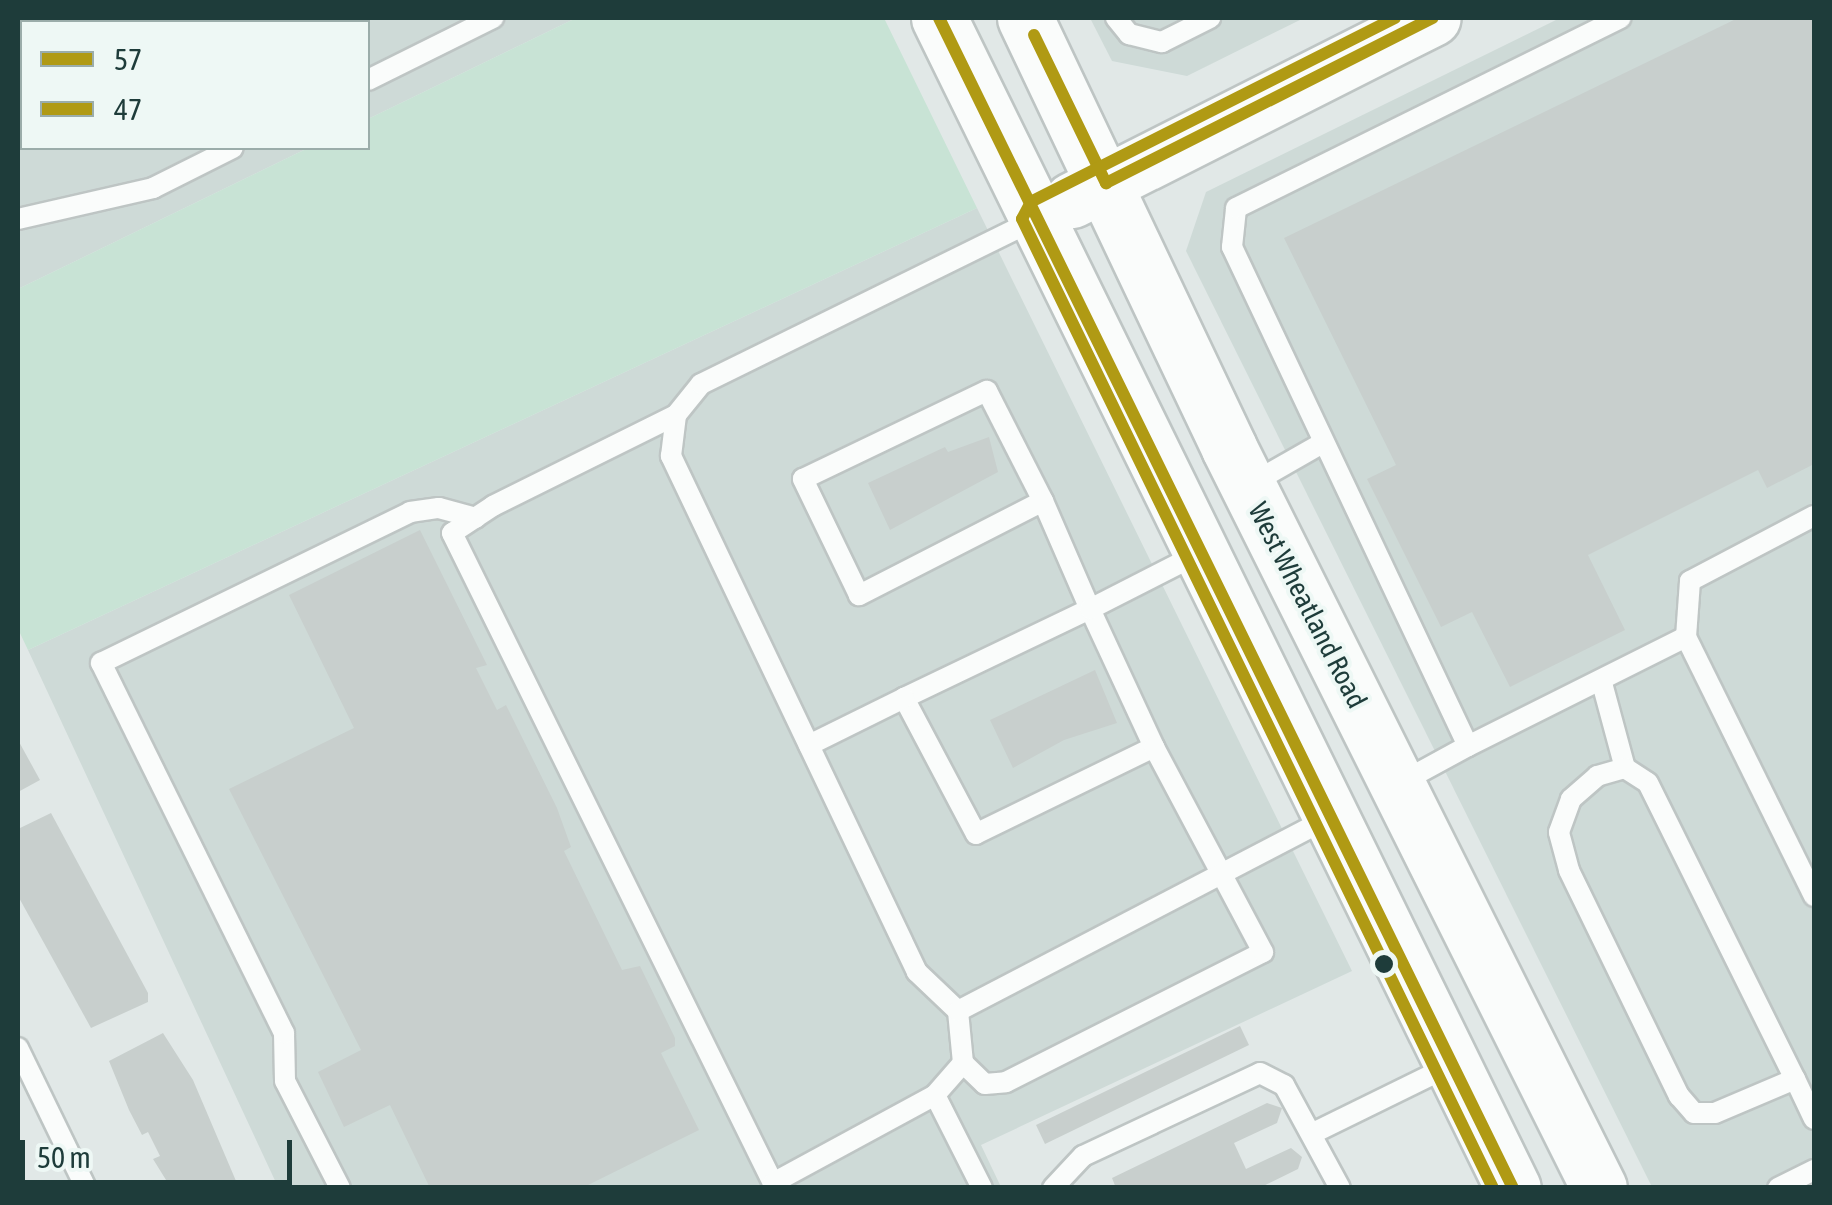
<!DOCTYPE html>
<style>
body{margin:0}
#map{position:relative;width:1832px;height:1205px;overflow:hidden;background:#e1e8e7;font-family:"Asap Condensed",sans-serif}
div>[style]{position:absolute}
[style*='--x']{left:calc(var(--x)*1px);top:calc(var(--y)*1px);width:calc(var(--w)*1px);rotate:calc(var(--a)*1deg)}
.built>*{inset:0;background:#cedad7}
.green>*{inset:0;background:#c8e3d5}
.building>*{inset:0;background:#c8cfcd}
.roads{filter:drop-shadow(2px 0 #bec5c4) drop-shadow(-2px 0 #bec5c4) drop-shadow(0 2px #bec5c4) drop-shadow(0 -2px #bec5c4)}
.lane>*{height:20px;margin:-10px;padding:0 10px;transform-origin:10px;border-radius:10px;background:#fafcfb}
.secondary>*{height:55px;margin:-27.5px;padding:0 27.5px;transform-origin:27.5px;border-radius:27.5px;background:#fafcfb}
.bus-1>*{height:12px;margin:-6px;padding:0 6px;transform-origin:6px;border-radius:6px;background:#b09a14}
.bus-2>*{height:12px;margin:-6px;padding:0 6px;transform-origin:6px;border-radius:6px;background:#b09a14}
.dots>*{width:28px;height:28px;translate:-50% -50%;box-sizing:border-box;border:5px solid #eef8f5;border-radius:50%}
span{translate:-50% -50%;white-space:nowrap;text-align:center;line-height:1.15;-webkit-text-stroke:8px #eef8f5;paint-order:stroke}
.street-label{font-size:28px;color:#1e3c3a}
.frame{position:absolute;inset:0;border:20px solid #1e3c3a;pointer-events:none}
.legend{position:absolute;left:20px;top:20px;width:350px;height:130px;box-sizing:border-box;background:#eef8f5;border:2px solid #9badaa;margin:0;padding:12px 18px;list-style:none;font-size:30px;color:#1e3c3a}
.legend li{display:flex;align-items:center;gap:20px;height:50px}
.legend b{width:50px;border:2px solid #9badaa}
.scale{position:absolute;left:20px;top:1140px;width:272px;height:45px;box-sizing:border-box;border:5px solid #1e3c3a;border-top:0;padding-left:12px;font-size:30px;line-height:35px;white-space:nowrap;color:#1e3c3a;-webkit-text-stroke:8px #eef8f5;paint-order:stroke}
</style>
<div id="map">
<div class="built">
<i style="clip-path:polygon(18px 18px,576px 18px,368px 119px,368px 22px,22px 22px,22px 148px,308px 148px,18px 289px)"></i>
<i style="clip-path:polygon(1090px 18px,1304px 18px,1187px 76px,1112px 61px)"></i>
<i style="clip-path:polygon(1560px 18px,1814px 18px,1814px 1187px,1652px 1187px,1186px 251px,1206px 192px)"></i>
<i style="clip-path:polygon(977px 208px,1352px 971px,981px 1145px,1001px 1187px,278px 1187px,28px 650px)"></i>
</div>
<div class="green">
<i style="clip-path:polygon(576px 18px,884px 18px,977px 208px,28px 650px,18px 629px,18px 289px,308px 148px,368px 148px,368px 119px)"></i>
</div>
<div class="building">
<i style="clip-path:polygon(18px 18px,91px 18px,22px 22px,18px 52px)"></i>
<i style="clip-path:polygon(121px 18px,220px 18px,222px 22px,124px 22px)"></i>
<i style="clip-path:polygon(1738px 18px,1814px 18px,1814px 464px,1767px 488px,1758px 470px,1588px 555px,1625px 630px,1510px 687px,1472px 612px,1441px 627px,1367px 479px,1396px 465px,1284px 238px)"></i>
<i style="clip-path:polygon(989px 437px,998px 472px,890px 530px,868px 483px,945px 447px,948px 452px)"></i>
<i style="clip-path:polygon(420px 530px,487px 665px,476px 668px,497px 710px,506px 705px,557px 808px,571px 847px,564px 851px,622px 970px,640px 966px,675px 1038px,675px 1046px,661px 1053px,699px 1130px,582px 1188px,430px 1188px,390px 1105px,344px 1127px,318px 1072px,361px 1050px,229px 789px,354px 728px,289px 595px)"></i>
<i style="clip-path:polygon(1095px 670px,1117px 723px,1064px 740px,1013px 768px,990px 720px)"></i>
<i style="clip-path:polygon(18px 740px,40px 780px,18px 792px)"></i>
<i style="clip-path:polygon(51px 813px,148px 993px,148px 1002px,91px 1028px,18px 896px,18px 829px)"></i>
<i style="clip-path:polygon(1240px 1026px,1249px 1045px,1045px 1144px,1036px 1125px)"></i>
<i style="clip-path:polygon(163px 1033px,193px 1080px,239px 1188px,171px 1188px,153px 1159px,160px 1156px,148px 1132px,142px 1135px,129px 1110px,109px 1061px)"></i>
<i style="clip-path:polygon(1267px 1103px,1282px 1108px,1277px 1123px,1234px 1143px,1246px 1169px,1291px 1148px,1302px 1157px,1298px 1169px,1259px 1188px,1116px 1188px,1112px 1178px)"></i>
</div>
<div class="roads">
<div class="lane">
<i style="--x:1116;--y:18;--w:21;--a:51"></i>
<i style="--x:1129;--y:34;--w:34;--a:14"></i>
<i style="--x:1162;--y:42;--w:54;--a:-26.6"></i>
<i style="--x:368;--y:80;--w:140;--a:-26.4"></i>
<i style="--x:18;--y:219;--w:139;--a:-12.9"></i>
<i style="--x:153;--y:188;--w:89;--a:-26.6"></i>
<i style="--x:987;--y:391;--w:123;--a:63"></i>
<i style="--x:1043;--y:501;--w:207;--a:152.9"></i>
<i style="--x:859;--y:595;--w:129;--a:-115.8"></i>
<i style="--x:803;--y:479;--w:204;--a:-25.6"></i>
<i style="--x:676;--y:415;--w:204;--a:153.6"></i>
<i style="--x:493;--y:506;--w:49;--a:146.6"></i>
<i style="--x:452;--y:533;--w:725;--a:63.72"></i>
<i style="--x:773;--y:1183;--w:184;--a:-28.5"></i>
<i style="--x:1249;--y:485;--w:83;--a:-29.7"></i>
<i style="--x:1043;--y:501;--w:118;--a:66.5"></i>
<i style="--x:1090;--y:609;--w:152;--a:65.1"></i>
<i style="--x:1154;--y:747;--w:198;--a:154"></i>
<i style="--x:976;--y:834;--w:154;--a:-117.9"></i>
<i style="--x:904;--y:698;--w:206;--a:-25.6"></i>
<i style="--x:1090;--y:609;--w:121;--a:-27"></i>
<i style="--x:1686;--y:637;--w:289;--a:63.7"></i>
<i style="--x:1602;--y:683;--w:88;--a:74.9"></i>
<i style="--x:809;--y:745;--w:106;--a:-26.3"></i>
<i style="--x:1468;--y:746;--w:244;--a:-26.6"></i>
<i style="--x:1686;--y:637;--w:56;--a:-85.9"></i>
<i style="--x:1690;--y:581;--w:140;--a:-27.7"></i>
<i style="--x:1400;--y:783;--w:77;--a:-28.6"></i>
<i style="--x:1468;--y:746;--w:552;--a:-115.31"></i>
<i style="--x:1232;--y:247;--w:39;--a:-84"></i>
<i style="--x:1236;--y:208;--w:429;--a:-26.3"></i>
<i style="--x:958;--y:1011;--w:57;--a:-136.4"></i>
<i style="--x:917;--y:972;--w:572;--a:-115.49"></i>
<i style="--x:671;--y:456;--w:41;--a:-83"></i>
<i style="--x:676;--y:415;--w:40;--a:-51"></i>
<i style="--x:701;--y:384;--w:373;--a:-26.2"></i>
<i style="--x:18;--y:1048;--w:156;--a:64.1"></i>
<i style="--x:963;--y:1063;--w:30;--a:44"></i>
<i style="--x:985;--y:1084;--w:21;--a:-5"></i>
<i style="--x:1006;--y:1082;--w:288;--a:-26.8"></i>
<i style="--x:1263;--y:952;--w:232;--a:-118"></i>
<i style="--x:1795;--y:1079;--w:87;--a:157"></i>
<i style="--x:1715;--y:1113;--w:21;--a:180"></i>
<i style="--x:1694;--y:1113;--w:23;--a:-131"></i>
<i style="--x:1679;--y:1096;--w:251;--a:-116"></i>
<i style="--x:1569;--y:870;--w:39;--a:-105"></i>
<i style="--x:1559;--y:832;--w:35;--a:-70"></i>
<i style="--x:1571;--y:799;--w:35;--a:-41"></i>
<i style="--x:1597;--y:776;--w:29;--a:-16"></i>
<i style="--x:1625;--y:768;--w:27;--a:33"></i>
<i style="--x:1648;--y:783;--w:330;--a:63.6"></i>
<i style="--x:1795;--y:1079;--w:44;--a:64.6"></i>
<i style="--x:1315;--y:1132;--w:153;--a:-26.1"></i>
<i style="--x:340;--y:1188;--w:120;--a:-117.2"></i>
<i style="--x:285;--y:1081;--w:48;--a:-91.2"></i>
<i style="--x:284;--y:1033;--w:413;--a:-116.3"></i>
<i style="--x:101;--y:663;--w:344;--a:-26"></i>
<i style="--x:410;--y:512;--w:29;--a:-8"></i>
<i style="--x:439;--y:508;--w:38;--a:15"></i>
<i style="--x:982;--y:1188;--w:104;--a:-116.8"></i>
<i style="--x:935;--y:1095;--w:43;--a:-48.8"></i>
<i style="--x:963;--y:1063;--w:52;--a:-95.5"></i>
<i style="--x:958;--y:1011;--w:420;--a:-27.5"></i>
<i style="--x:1053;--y:1188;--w:44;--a:-46.8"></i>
<i style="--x:1083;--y:1156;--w:195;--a:-25.1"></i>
<i style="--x:1260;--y:1073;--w:27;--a:27"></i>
<i style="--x:1284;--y:1085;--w:117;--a:61.5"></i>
<i style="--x:1778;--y:1188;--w:40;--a:-26.6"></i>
</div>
<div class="secondary">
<i style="--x:939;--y:18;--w:1303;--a:63.87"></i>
<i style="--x:1025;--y:18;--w:476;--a:64.6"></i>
<i style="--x:1229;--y:448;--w:827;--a:63.43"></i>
<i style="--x:1072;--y:200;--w:404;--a:-26.8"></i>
</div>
</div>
<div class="bus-1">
<i style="--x:939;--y:18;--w:1303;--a:63.87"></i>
<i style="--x:1034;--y:35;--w:165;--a:64.1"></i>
<i style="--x:1106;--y:183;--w:366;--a:-26.8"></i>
</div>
<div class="bus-2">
<i style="--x:1395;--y:18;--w:408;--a:153.2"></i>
<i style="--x:1031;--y:202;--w:19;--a:118"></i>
<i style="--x:1022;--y:219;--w:1077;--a:64.08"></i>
</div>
<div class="dots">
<i style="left:1384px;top:964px;background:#1e3c3a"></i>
</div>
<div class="street-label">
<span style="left:1308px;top:605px;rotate:63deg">West Wheatland Road</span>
</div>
<div class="frame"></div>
<ul class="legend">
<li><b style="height:12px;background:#b09a14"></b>57</li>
<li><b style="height:12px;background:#b09a14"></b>47</li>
</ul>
<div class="scale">50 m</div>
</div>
